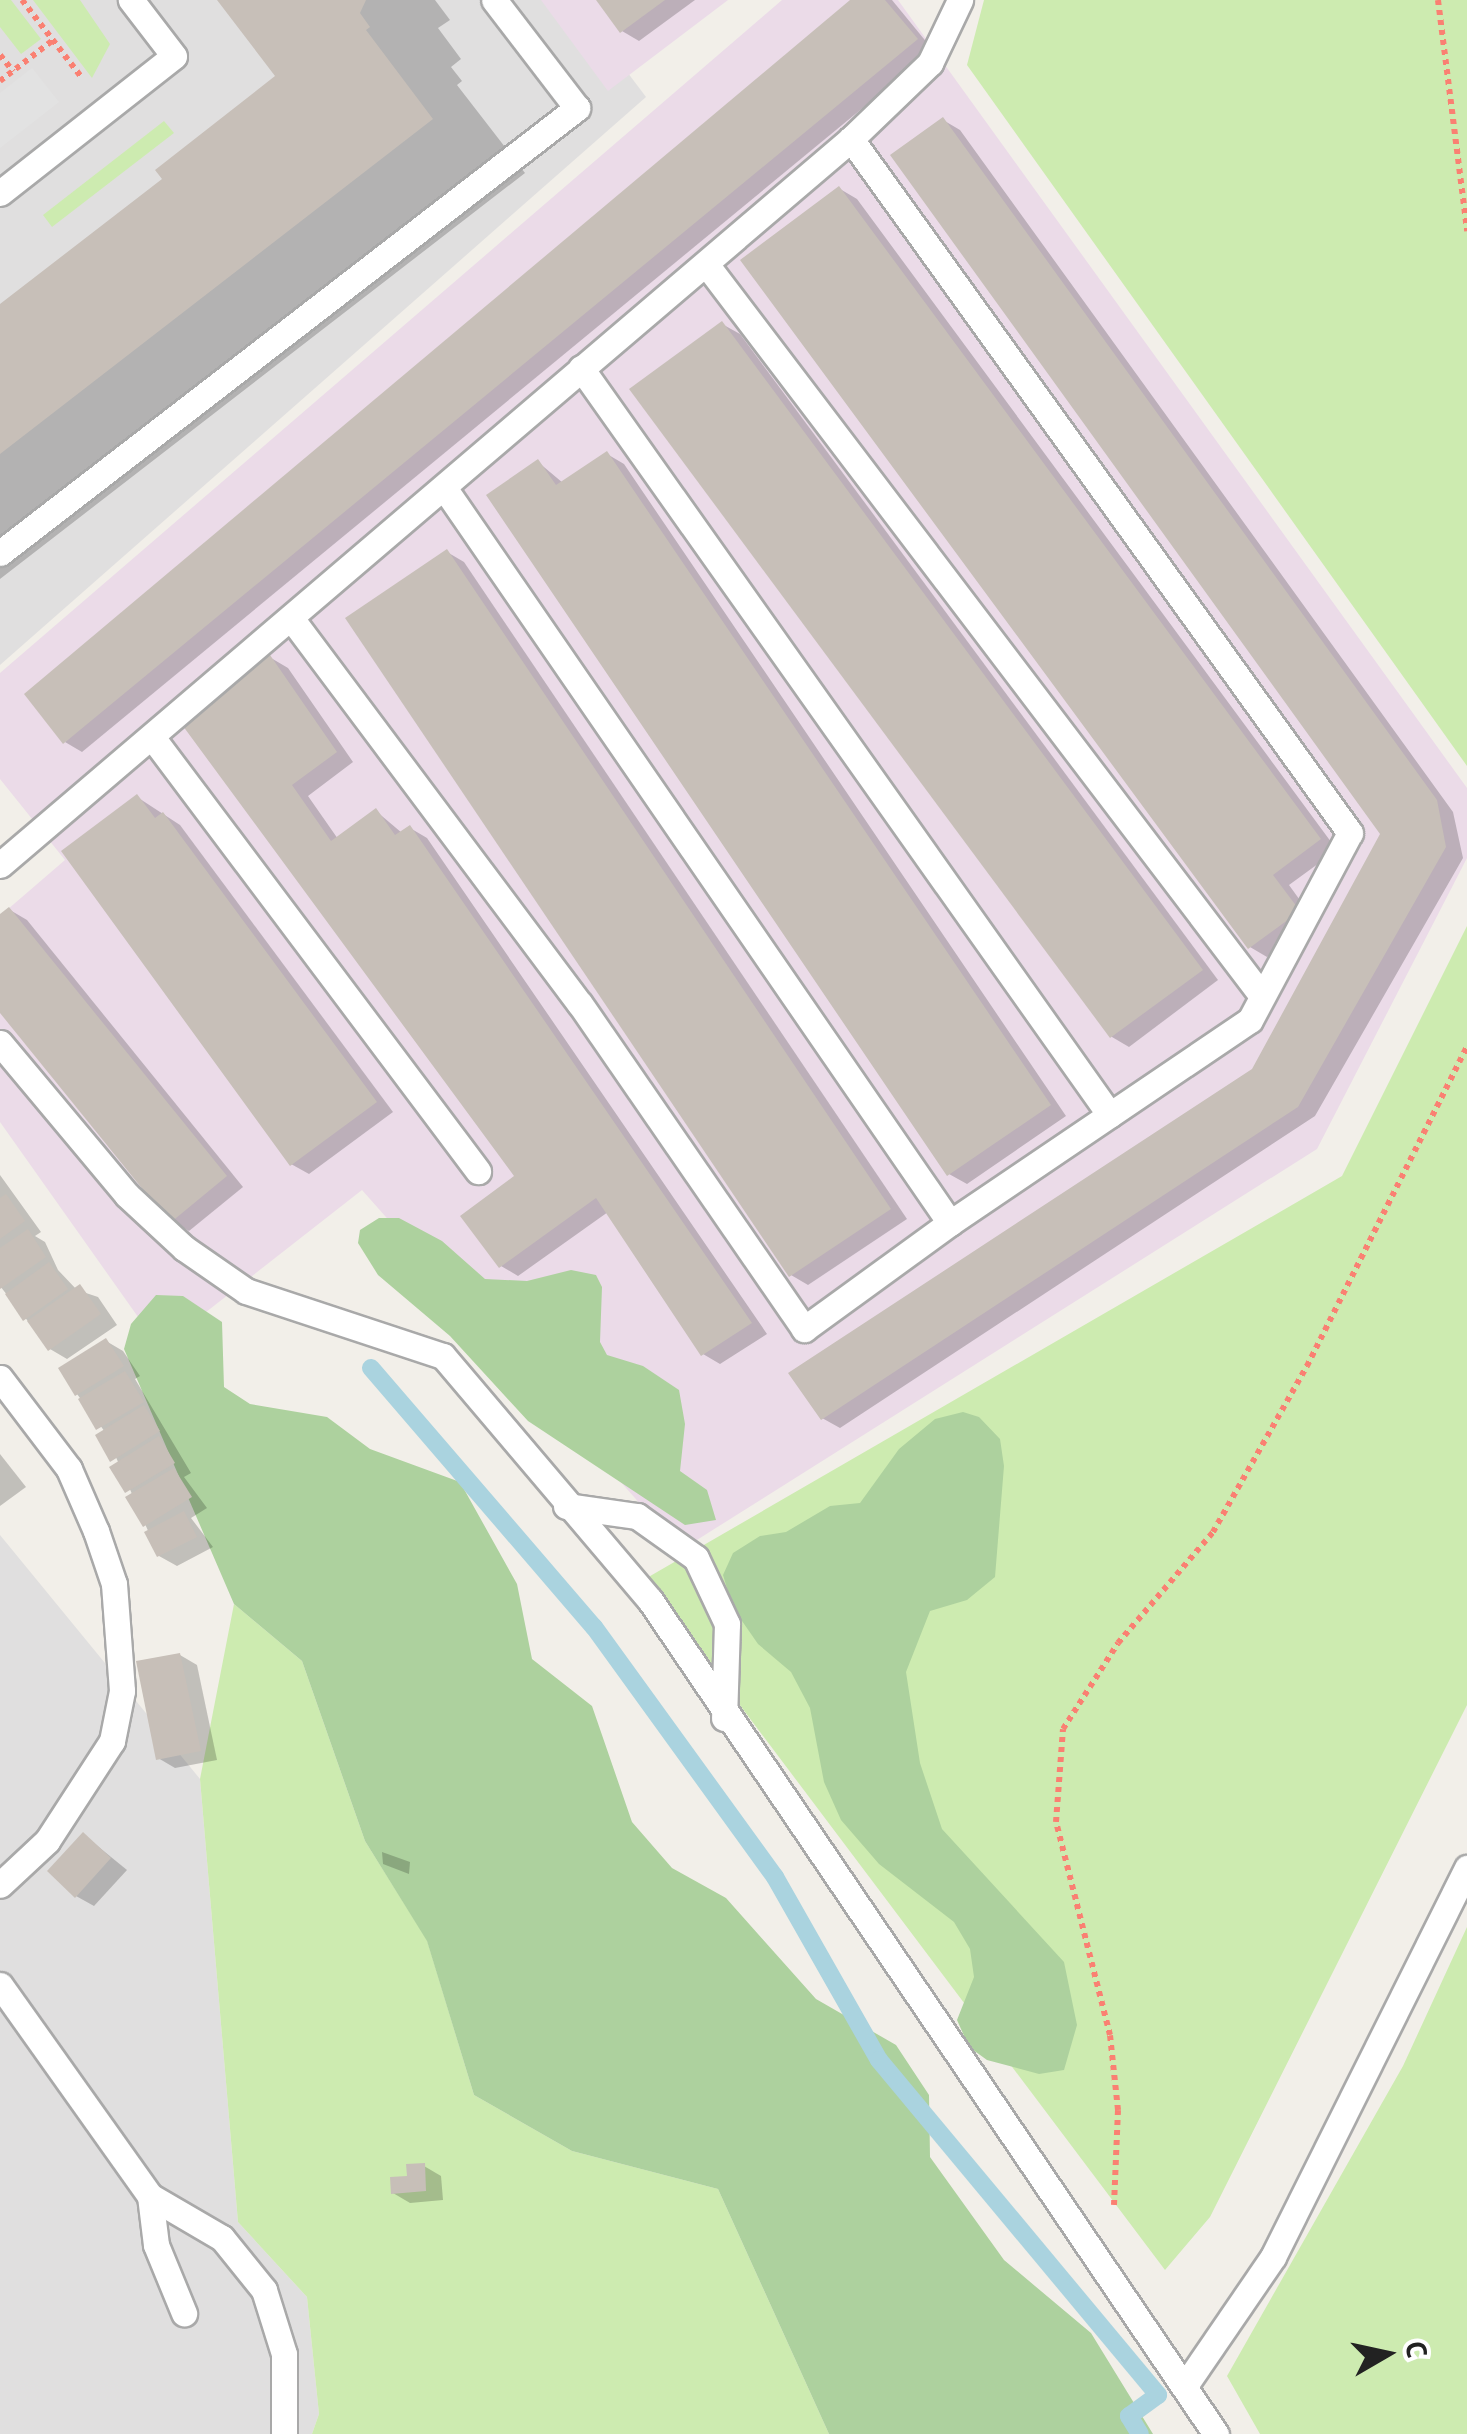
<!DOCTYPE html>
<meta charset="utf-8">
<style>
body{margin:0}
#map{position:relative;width:1467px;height:2434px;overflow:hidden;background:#f2efe9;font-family:"PT Sans",sans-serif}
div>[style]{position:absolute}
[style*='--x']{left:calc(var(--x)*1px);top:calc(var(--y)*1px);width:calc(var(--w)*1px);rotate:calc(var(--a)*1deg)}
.residential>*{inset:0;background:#e0dfdf}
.industrial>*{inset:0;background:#ebdbe8}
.grass>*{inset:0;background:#cdebb0}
.forest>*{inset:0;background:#add19e}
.parking>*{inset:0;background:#e2e2e2}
.shadow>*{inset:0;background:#0003}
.stream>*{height:18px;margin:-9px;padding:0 9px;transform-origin:9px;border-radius:9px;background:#aad3df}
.building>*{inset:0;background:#c7bfb8}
.path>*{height:6px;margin-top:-3px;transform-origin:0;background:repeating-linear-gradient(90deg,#fa8072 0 5px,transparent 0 10px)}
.roads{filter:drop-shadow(2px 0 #a9a9a9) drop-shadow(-2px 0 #a9a9a9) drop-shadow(0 2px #a9a9a9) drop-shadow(0 -2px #a9a9a9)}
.service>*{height:25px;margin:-12.5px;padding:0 12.5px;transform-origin:12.5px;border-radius:12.5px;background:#fff}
span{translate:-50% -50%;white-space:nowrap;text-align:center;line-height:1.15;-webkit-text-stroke:8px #fff;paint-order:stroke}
.north{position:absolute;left:1337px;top:2304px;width:100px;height:100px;-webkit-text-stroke:8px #fff;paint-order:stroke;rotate:81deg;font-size:28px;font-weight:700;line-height:40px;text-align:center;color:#222}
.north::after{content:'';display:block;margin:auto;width:35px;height:45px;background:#222;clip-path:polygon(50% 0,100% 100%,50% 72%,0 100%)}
</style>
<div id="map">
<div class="residential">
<i style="clip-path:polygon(0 0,573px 0,646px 97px,0 665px)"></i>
<i style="clip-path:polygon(0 1535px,200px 1779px,238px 2222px,307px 2297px,319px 2414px,312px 2434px,0 2434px)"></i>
</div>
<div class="industrial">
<i style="clip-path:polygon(541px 0,728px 0,608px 91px)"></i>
<i style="clip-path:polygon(782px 0,898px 0,1467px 788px,1467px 858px,1317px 1149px,681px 1550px,362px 1190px,160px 1348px,0 1122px,0 916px,65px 860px,0 779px,0 673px)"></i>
</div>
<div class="grass">
<i style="clip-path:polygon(0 0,11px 0,41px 39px,21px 54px,0 27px)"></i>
<i style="clip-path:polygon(33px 0,80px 0,110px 44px,92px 78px)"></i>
<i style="clip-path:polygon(984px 0,1467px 0,1467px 766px,967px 65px)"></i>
<i style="clip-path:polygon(164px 121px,174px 133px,52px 227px,43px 215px)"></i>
<i style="clip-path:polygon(1467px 926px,1467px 1705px,1210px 2217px,1165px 2270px,645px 1579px,1342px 1176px)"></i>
<i style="clip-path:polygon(234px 1604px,302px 1661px,365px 1841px,427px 1940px,474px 2095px,572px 2151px,718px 2189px,829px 2434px,312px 2434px,319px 2414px,307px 2297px,238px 2222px,200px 1779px)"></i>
<i style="clip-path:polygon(1467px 1927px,1467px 2434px,1260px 2434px,1227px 2376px,1403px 2066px)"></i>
</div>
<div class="forest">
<i style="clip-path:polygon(379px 1218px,399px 1218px,442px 1241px,485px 1279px,527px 1281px,571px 1270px,596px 1275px,602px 1287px,600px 1342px,607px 1355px,643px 1366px,679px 1390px,685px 1424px,680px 1471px,707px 1490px,716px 1520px,685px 1525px,528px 1421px,450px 1336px,378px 1275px,358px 1243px,360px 1230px)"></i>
<i style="clip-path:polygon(156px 1295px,183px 1296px,222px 1322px,224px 1387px,250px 1404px,327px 1417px,370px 1449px,460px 1482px,517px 1584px,532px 1659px,592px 1706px,632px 1822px,672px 1868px,726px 1898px,816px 1999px,896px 2045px,929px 2095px,930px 2157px,1004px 2260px,1091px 2333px,1153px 2434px,829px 2434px,718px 2189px,572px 2151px,474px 2095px,427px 1941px,365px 1841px,302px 1661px,234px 1604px,124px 1349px,131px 1324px)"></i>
<i style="clip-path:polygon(963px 1412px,979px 1417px,1000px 1439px,1004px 1466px,995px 1577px,967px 1600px,930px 1611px,906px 1672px,920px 1763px,942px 1829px,1064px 1962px,1077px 2025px,1064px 2070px,1039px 2074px,987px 2060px,969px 2047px,957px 2020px,974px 1977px,970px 1949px,954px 1922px,879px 1864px,841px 1820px,824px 1782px,810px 1708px,791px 1672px,758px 1644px,733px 1608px,723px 1575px,733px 1553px,760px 1536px,786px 1532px,830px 1506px,860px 1503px,899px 1449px,935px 1419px)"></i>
</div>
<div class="parking">
<i style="clip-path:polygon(32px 68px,59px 102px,0 148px,0 93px)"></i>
</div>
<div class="shadow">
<i style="clip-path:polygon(220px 0,435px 0,450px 20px,438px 28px,461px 59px,451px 67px,462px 81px,457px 85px,525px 173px,0 579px,0 307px,166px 180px,279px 77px)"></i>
<i style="clip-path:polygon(599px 0,695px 0,639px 41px,622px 31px)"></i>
<i style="clip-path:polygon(854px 0,892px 0,933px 50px,82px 752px,65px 742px)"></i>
<i style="clip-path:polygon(943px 120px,960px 130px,1453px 812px,1463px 858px,1315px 1116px,840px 1428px,822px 1418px,1254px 1071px,1383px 834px)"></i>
<i style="clip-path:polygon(840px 189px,857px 199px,1337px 850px,1289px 885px,1315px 921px,1267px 957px,1250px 947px)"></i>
<i style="clip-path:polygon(722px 324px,740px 334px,1218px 980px,1129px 1047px,1112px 1037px)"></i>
<i style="clip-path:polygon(607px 454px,624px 464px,1066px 1116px,967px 1184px,949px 1174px,538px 462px,563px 483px)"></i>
<i style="clip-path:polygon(447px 552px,464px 562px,907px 1219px,808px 1285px,791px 1275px)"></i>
<i style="clip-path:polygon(271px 658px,288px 668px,353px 762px,308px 796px,338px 839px,376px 811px,402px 833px,410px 828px,427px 838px,767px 1334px,720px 1364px,703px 1354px,608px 1212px,518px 1276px,501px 1266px,518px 1177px,184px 722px)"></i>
<i style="clip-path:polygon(137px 797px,180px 825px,393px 1112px,309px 1174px,291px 1164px)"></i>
<i style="clip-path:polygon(10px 910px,27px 920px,243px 1187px,189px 1231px,172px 1221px,0 1009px,0 918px)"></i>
<i style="clip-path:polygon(0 1175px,41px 1232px,35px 1236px,45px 1242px,58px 1270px,77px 1290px,98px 1297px,117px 1325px,67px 1359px,50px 1349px,0 1286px)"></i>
<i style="clip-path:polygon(106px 1341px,123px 1351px,140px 1376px,135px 1379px,191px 1473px,184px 1477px,207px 1508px,191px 1518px,213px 1547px,177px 1566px,159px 1556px,105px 1432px,77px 1394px)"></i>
<i style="clip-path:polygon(0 1454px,26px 1487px,0 1506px)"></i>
<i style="clip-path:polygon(180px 1655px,197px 1665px,217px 1760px,175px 1768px,158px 1758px)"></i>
<i style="clip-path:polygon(84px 1835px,127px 1870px,94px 1906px,76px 1896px)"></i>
<i style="clip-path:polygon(382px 1852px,410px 1862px,409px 1874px,383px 1864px)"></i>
<i style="clip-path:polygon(424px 2166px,441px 2176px,443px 2200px,410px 2203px,393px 2193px)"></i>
</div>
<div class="stream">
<i style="--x:371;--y:1368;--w:342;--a:49.3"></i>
<i style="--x:594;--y:1627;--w:309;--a:54.1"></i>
<i style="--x:775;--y:1877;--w:210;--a:60.4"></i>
<i style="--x:879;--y:2060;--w:436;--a:50.2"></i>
<i style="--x:1158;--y:2395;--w:36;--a:144"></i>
<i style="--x:1129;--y:2416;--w:21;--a:59"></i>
</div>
<div class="building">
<i style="clip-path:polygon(217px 0,366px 0,360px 13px,370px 27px,366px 30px,433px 119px,0 454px,0 304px,162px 179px,155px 170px,275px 76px)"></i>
<i style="clip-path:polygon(596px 0,665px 0,620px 33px)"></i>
<i style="clip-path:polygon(850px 0,885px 0,918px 39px,63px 744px,24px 694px)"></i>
<i style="clip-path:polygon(943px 117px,1437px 800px,1446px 847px,1298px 1107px,821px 1420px,788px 1373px,1252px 1069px,1380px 834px,890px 155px)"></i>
<i style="clip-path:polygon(839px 186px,1321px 839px,1273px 875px,1300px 911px,1248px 949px,740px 260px)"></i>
<i style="clip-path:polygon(722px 321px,1203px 970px,1110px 1038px,629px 389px)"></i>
<i style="clip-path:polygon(607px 451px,1051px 1105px,947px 1176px,486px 495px,538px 459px,556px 485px)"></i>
<i style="clip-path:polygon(447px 549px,891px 1209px,789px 1277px,345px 618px)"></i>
<i style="clip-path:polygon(270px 655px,337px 752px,292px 785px,331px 841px,376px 808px,395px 835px,410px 825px,752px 1323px,701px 1356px,596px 1198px,499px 1268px,460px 1216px,514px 1176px,180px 722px)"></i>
<i style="clip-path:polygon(137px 794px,155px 818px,163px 812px,377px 1102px,290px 1166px,61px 851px)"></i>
<i style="clip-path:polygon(9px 907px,227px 1176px,170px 1223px,0 1013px,0 914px)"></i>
<i style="clip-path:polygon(6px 1194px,25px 1221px,0 1239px,0 1198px)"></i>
<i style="clip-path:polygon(28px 1229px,46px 1257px,0 1289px,0 1248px)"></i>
<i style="clip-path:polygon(49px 1262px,68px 1289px,23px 1321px,5px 1294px)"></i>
<i style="clip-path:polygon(80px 1284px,101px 1314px,48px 1351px,27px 1321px)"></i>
<i style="clip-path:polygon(106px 1338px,124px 1366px,75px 1396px,58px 1368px)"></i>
<i style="clip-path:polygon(125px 1371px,144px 1402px,96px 1430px,78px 1399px)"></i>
<i style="clip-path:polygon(144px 1405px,160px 1431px,110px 1462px,95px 1435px)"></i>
<i style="clip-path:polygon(159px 1436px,175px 1463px,125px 1493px,109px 1467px)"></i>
<i style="clip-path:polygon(174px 1468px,192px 1497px,143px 1527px,125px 1497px)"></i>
<i style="clip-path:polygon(184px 1511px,197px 1537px,157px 1557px,144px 1532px)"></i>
<i style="clip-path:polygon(180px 1653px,201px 1751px,156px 1760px,136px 1661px)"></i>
<i style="clip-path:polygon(83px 1832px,111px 1858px,75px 1898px,47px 1871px)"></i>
<i style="clip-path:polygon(425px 2163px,426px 2191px,391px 2194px,390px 2177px,407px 2176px,406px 2164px)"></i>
</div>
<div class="path">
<i style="--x:22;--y:0;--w:98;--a:52.4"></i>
<i style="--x:1438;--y:0;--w:233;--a:82.8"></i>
<i style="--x:0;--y:55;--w:21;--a:51"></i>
<i style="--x:0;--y:81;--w:67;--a:-37.7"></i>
<i style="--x:1114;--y:2205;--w:95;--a:-87.6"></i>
<i style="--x:1118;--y:2110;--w:75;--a:-96.1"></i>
<i style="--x:1110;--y:2035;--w:220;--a:-104.2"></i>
<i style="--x:1056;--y:1822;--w:93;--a:-85.7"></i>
<i style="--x:1063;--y:1729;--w:102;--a:-57.4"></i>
<i style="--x:1118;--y:1643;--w:146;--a:-49.4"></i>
<i style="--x:1213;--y:1532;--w:191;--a:-60.5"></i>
<i style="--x:1307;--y:1366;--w:357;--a:-63.4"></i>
</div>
<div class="roads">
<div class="service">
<i style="--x:0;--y:193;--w:221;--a:-38.2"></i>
<i style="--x:174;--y:56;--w:71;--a:-127.5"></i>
<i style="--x:706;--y:264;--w:919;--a:52.78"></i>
<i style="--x:581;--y:368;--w:915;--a:54.7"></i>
<i style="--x:445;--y:489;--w:891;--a:55.47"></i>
<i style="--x:950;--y:1223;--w:362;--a:-34.1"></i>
<i style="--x:1250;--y:1020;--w:212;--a:-61.9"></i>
<i style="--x:1350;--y:833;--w:855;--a:-125.72"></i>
<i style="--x:0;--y:553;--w:729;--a:-37.64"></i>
<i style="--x:577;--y:108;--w:136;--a:-127.5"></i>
<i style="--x:291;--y:618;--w:482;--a:53.2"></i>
<i style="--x:580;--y:1004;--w:395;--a:55.4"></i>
<i style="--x:804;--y:1329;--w:180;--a:-36"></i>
<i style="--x:152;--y:737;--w:543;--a:53.09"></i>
<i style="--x:0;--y:865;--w:1119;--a:-40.47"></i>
<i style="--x:851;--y:139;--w:110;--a:-43.9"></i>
<i style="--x:930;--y:63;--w:70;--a:-64.5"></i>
<i style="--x:0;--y:1043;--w:198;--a:50.1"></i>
<i style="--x:127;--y:1195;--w:78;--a:42.9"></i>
<i style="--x:184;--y:1248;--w:75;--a:34.7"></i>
<i style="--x:246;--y:1291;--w:207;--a:18.3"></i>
<i style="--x:443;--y:1356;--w:320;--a:49.7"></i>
<i style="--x:650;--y:1600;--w:1008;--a:55.84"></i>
<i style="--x:0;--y:1378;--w:114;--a:52.8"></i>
<i style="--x:69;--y:1469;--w:68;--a:66.5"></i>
<i style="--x:96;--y:1531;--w:56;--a:71.2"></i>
<i style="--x:114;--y:1584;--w:107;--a:85.7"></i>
<i style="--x:122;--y:1691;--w:51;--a:101.3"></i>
<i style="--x:112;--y:1741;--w:119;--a:123"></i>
<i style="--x:47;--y:1841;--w:64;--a:136.9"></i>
<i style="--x:566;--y:1506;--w:72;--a:8"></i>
<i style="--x:637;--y:1516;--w:72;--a:35.4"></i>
<i style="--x:696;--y:1558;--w:73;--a:64.8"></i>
<i style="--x:727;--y:1624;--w:94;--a:91.8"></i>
<i style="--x:0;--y:1985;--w:259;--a:54.6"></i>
<i style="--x:150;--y:2196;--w:83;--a:30.3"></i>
<i style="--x:222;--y:2238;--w:67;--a:51.1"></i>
<i style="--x:264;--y:2290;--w:67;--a:72.6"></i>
<i style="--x:284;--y:2354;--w:80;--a:90"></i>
<i style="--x:150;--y:2196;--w:49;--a:83"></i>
<i style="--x:156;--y:2245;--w:74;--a:67.6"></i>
<i style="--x:1186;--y:2384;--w:154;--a:-55.6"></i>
<i style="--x:1273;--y:2257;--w:435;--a:-63.5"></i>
</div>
</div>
<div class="north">С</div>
</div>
